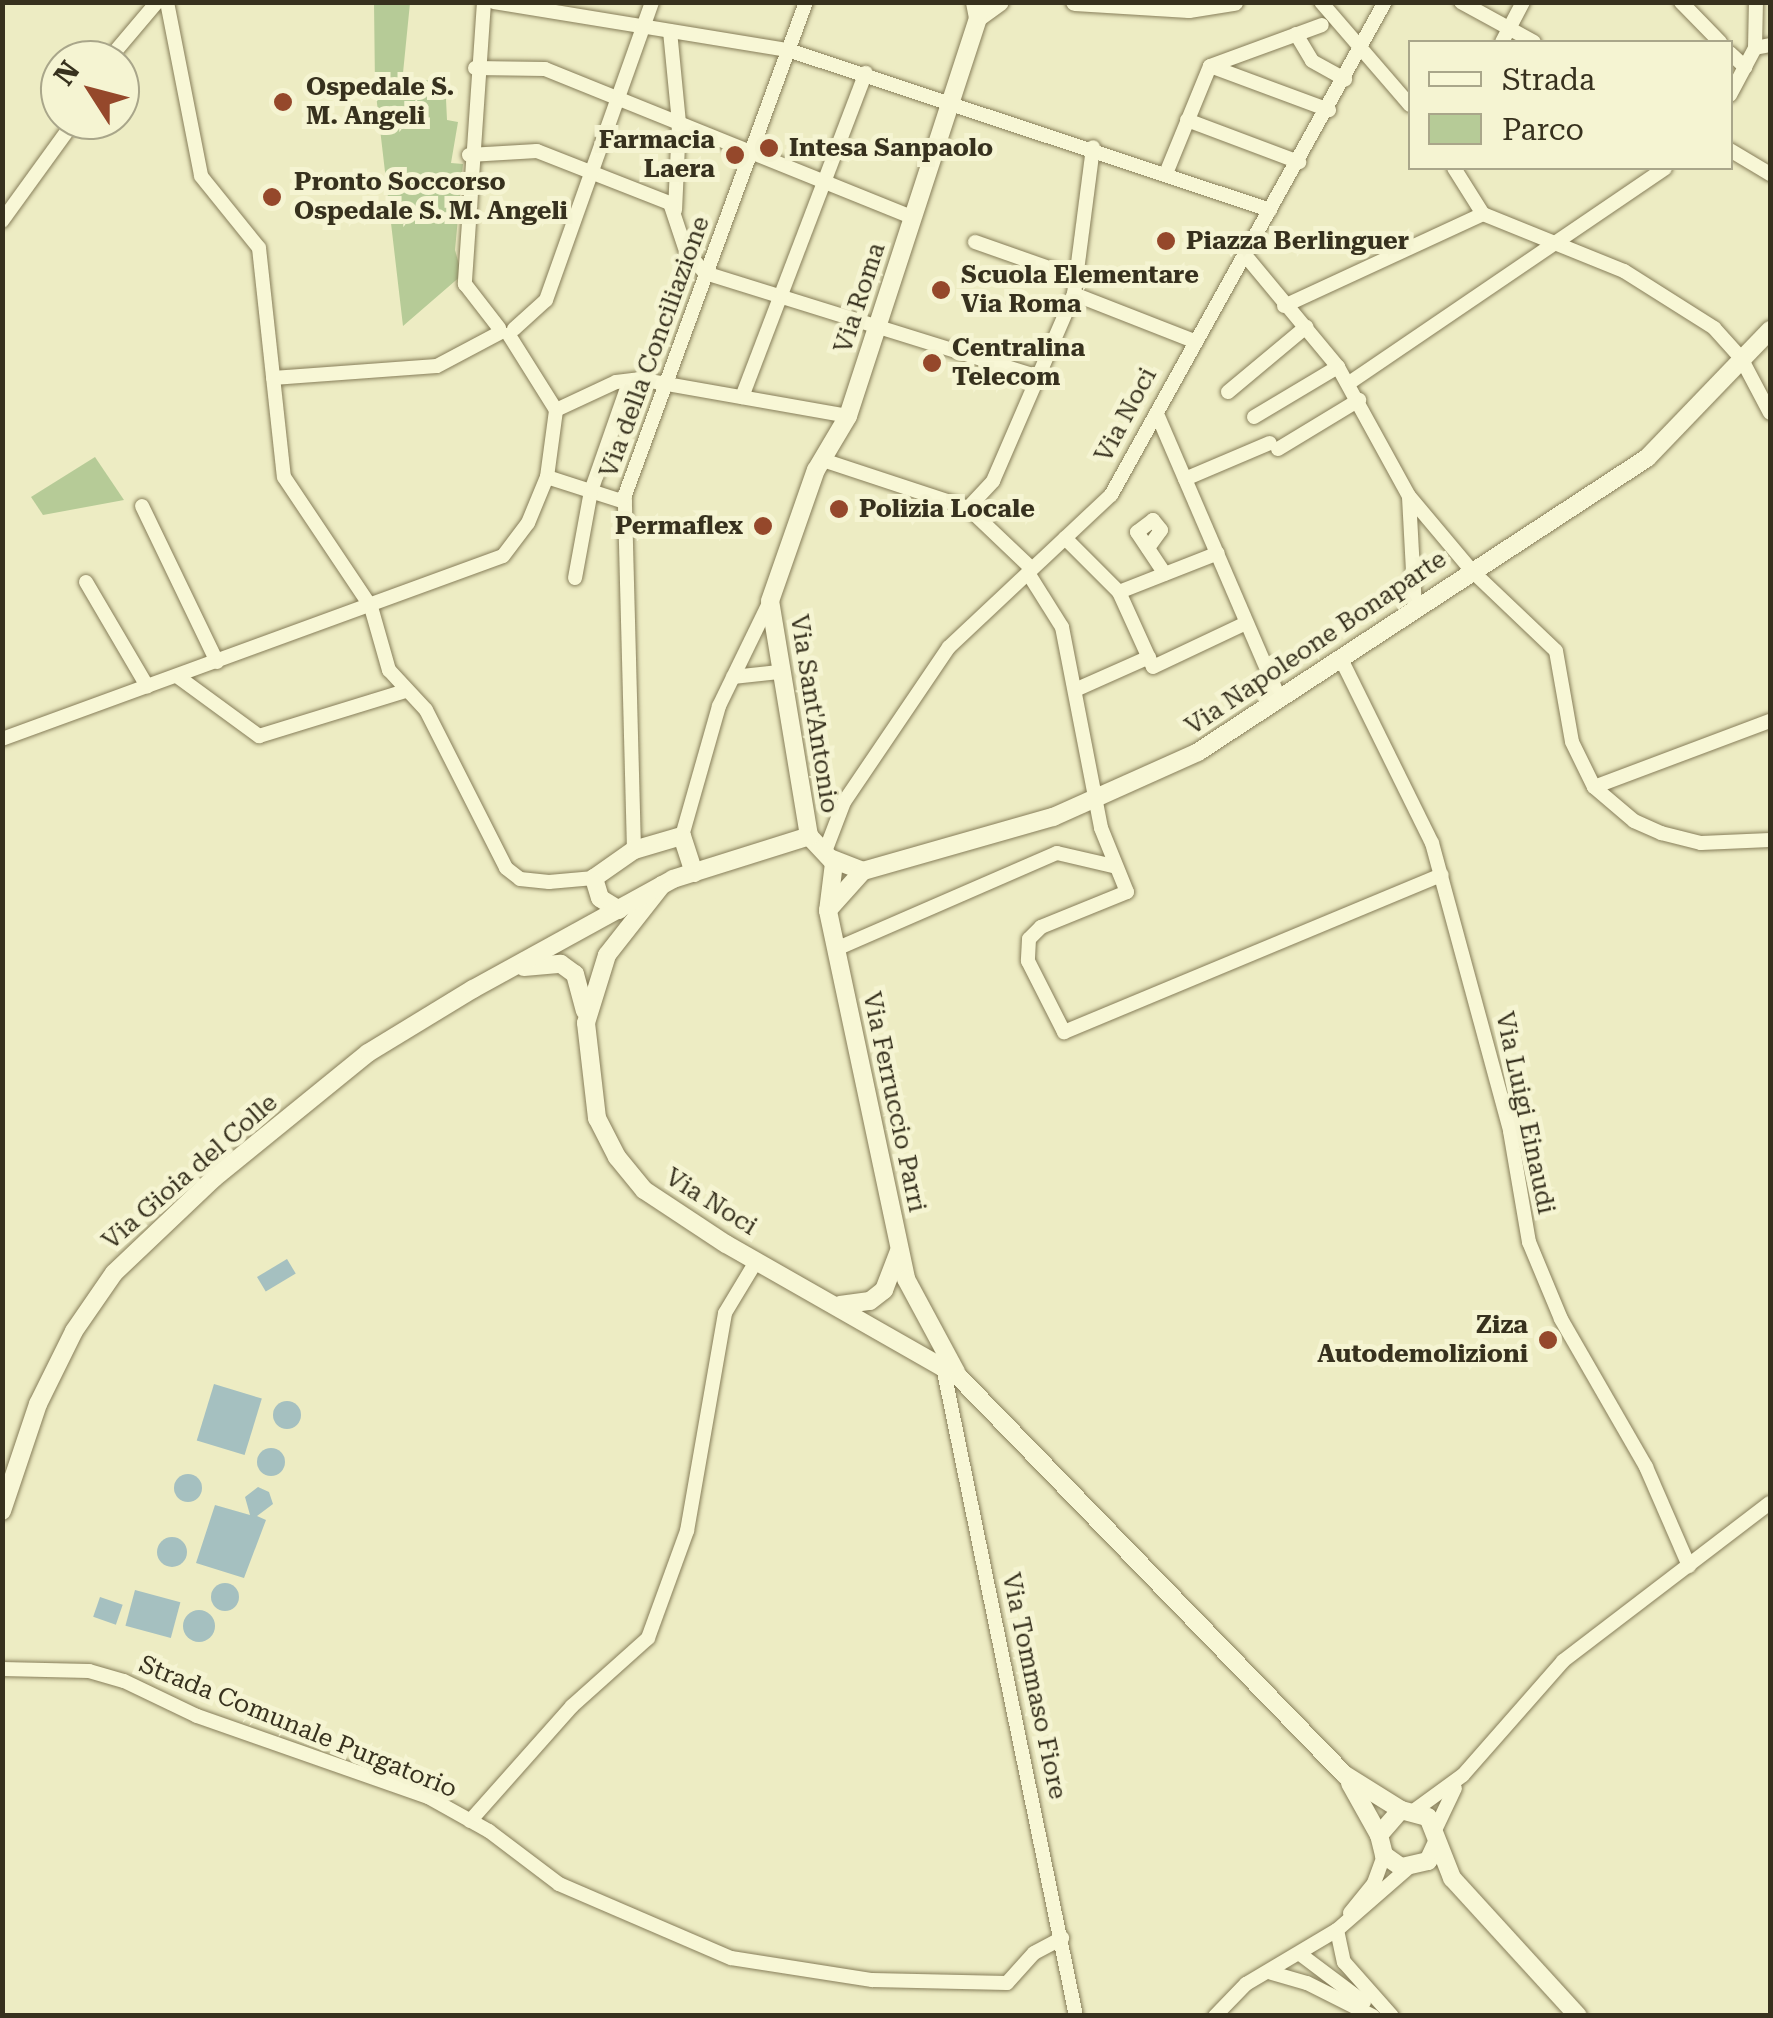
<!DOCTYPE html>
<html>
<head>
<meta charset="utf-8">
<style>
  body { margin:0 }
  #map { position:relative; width:1773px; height:2018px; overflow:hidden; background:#edecc3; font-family:"Roboto Serif",serif }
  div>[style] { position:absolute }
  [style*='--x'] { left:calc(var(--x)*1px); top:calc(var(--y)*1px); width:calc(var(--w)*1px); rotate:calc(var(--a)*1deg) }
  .green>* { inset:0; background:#b6cb97 }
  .water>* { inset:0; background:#a5c0c0; transform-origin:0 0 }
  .round { border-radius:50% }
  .roads { filter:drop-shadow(0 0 2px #877e5a) drop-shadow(0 0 2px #877e5a) }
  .street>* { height:14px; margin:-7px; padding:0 7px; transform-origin:7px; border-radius:7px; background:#f8f7d6 }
  .secondary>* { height:18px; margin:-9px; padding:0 9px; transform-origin:9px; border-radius:9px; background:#f8f7d6 }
  .dots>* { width:28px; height:28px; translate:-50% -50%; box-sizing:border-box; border:5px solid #f5f4d2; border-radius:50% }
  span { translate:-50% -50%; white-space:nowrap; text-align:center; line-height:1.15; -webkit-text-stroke:10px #f5f4d2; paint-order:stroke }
  .poi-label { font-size:25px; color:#37311e; font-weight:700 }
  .left { translate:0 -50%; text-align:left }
  .right { translate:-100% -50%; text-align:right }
  .street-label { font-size:25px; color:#37311e }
  .frame { position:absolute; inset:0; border:5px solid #37311e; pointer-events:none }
  .legend { position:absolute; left:1408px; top:40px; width:325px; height:130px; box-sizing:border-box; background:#f5f4d2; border:2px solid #a9a68a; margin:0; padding:12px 18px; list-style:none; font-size:30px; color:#37311e }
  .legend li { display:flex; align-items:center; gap:20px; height:50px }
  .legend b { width:50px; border:2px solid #a9a68a }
  .north { position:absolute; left:40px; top:40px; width:100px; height:100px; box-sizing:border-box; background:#f5f4d2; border:2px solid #a9a68a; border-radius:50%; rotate:306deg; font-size:28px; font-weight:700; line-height:40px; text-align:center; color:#37311e }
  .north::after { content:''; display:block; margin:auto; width:35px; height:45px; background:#95482b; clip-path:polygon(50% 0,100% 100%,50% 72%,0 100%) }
</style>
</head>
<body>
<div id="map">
  <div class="green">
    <div style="clip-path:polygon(374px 3px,410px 3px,402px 83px,445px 78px,447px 120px,458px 122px,451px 163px,463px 164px,455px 250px,462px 275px,403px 326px,375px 86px)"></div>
    <div style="clip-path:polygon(95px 457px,124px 500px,43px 515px,31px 497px)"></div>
  </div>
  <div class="water">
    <div style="left:287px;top:1259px;width:17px;height:35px;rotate:59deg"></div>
    <div style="left:214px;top:1384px;width:50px;height:59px;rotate:17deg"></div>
    <div class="round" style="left:273px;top:1401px;width:28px;height:28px"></div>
    <div class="round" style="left:257px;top:1448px;width:28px;height:28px"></div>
    <div class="round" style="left:174px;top:1474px;width:28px;height:28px"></div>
    <div style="clip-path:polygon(258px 1487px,269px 1492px,273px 1504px,257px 1516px,266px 1520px,244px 1578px,196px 1563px,215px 1505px,250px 1515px,245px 1497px)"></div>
    <div class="round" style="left:157px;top:1537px;width:30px;height:30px"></div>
    <div class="round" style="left:211px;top:1583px;width:28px;height:28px"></div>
    <div style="left:135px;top:1590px;width:47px;height:37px;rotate:15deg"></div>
    <div style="left:100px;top:1597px;width:24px;height:21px;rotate:19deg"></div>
    <div class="round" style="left:183px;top:1610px;width:32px;height:32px"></div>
  </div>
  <div class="roads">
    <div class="street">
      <div style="--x:167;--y:2;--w:177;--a:78.9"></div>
      <div style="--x:201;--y:176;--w:92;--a:51.1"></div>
      <div style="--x:259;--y:248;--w:230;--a:83.8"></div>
      <div style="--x:284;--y:477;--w:156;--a:56.2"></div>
      <div style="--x:371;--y:607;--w:66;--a:74.1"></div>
      <div style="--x:389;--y:670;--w:54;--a:47.2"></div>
      <div style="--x:426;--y:710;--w:177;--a:63.1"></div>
      <div style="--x:506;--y:868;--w:18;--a:38"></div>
      <div style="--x:520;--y:879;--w:29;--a:6"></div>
      <div style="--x:549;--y:882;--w:45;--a:-5.1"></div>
      <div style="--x:484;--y:2;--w:283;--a:93.9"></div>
      <div style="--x:465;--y:284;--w:56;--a:52.3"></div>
      <div style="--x:494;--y:2;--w:298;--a:9.3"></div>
      <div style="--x:788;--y:50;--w:508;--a:18.36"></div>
      <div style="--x:1321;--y:2;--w:136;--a:49.2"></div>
      <div style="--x:1461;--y:2;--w:83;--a:28.7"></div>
      <div style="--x:1681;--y:2;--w:56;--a:45.7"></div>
      <div style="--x:670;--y:31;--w:92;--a:84.4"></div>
      <div style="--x:679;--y:123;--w:87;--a:92.6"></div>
      <div style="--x:1296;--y:34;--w:31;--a:59"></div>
      <div style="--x:1312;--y:61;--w:38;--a:29"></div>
      <div style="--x:1502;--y:42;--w:45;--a:-62.3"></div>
      <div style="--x:1755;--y:48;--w:15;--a:-11"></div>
      <div style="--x:1730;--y:53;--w:21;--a:43"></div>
      <div style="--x:108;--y:60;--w:76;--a:-49.8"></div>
      <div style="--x:1210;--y:66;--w:127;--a:20.3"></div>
      <div style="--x:1210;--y:66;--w:119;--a:-20.1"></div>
      <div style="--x:475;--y:68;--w:70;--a:0.8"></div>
      <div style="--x:545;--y:69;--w:396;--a:22"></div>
      <div style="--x:1730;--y:95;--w:53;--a:-62"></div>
      <div style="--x:1755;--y:48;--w:46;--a:-88.8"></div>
      <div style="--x:1187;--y:120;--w:120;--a:20.6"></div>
      <div style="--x:1730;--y:150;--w:47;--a:31"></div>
      <div style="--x:469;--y:155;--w:68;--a:-3.4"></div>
      <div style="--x:537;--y:151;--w:143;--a:21.4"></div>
      <div style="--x:670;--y:203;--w:51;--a:71.6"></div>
      <div style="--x:686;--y:251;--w:29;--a:49"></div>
      <div style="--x:705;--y:273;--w:350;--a:17.3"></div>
      <div style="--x:1454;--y:168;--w:54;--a:57.8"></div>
      <div style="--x:1483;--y:214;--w:152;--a:22"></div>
      <div style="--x:1624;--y:271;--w:107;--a:32.3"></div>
      <div style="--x:1714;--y:328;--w:40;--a:48"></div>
      <div style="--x:1741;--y:358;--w:62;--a:62.2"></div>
      <div style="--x:1167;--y:171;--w:113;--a:-67.7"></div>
      <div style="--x:2;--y:221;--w:125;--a:-54.1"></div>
      <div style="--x:975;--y:242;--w:108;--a:19.4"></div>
      <div style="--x:1245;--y:255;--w:146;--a:50.3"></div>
      <div style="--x:1338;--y:367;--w:147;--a:61.2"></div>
      <div style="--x:1074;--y:294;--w:129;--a:21.4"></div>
      <div style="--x:1284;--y:306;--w:219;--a:-24.8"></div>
      <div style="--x:514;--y:329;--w:43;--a:-42.2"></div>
      <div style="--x:546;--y:300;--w:316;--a:-70.4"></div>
      <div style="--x:273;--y:378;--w:164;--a:-4.2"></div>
      <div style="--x:437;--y:366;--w:72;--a:-28"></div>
      <div style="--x:1349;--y:383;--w:382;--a:-34.2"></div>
      <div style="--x:1228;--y:392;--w:102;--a:-39.8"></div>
      <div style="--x:742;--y:397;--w:347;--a:-69.1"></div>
      <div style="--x:556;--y:410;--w:66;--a:-25"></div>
      <div style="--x:616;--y:382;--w:23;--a:-7"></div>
      <div style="--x:639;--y:379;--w:212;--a:10"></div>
      <div style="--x:1157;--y:414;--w:310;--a:66.7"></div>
      <div style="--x:1254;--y:417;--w:98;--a:-30.8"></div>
      <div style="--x:1278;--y:449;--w:95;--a:-31.2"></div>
      <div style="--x:823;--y:460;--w:153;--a:18.3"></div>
      <div style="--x:968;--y:508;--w:88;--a:43.6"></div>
      <div style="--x:547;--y:477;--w:82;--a:17.8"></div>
      <div style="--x:1185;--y:479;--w:92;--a:-23"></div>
      <div style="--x:142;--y:506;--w:173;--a:64.3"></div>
      <div style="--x:968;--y:508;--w:37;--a:-47"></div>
      <div style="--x:993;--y:481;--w:204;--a:-66.6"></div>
      <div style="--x:1074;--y:294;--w:148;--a:-82.6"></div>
      <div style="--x:1065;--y:538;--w:76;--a:45"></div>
      <div style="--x:1119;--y:592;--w:82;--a:65.6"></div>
      <div style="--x:1153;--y:667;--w:103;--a:-25.3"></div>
      <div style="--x:1148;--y:548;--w:22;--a:-54"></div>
      <div style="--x:1161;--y:530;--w:13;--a:-129"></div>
      <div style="--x:1153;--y:520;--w:20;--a:143"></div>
      <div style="--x:1137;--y:532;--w:50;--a:56.3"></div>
      <div style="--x:1028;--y:573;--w:64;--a:57.8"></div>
      <div style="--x:1062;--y:627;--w:205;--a:79"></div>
      <div style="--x:1101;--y:828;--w:69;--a:67.9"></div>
      <div style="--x:1127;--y:892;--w:93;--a:157.9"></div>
      <div style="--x:1041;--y:927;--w:17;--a:135"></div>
      <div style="--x:1029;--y:939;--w:22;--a:93"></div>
      <div style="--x:1028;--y:961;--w:80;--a:63.1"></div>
      <div style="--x:1064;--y:1032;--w:409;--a:-22.6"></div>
      <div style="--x:575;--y:578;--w:88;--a:-79.6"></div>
      <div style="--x:591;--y:491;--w:106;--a:-70.7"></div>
      <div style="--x:86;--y:582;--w:121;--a:59.6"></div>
      <div style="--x:1119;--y:592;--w:106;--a:-21.5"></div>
      <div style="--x:1415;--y:608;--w:112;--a:-93.1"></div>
      <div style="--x:1409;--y:496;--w:97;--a:50"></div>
      <div style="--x:1471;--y:570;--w:117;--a:43.6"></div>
      <div style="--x:1556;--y:651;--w:92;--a:80"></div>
      <div style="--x:1572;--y:742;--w:50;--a:63.9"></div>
      <div style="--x:1594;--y:787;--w:52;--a:40.4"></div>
      <div style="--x:1634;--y:821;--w:30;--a:24"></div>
      <div style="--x:1661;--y:833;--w:41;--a:14"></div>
      <div style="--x:1701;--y:843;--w:69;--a:-2.5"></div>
      <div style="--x:1341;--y:659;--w:205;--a:63.7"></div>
      <div style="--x:1432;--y:843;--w:298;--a:74.8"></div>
      <div style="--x:1510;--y:1131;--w:113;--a:80.3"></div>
      <div style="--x:1529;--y:1242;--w:83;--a:67.4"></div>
      <div style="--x:1561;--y:1319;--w:171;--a:60.1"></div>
      <div style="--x:1646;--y:1467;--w:108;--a:66.5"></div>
      <div style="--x:177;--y:676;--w:102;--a:36.2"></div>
      <div style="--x:259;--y:736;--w:153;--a:-17.1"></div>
      <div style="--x:733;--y:677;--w:46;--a:-6.2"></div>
      <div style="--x:1075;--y:690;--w:81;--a:-24"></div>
      <div style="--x:2;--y:739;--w:533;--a:-20.07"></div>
      <div style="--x:503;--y:556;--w:41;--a:-52.9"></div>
      <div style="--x:528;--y:523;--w:50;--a:-67.6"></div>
      <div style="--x:547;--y:477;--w:68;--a:-82.3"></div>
      <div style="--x:556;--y:410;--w:89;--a:-122.1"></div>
      <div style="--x:1594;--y:787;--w:188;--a:-20.6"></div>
      <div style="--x:682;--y:836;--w:135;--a:-74.1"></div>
      <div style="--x:719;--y:706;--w:117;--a:-64.1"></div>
      <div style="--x:826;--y:849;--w:50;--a:-69"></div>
      <div style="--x:844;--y:802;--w:187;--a:-55.9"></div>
      <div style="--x:949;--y:647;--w:222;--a:-43.2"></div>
      <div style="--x:1111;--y:495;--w:564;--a:-60.94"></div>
      <div style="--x:634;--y:850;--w:355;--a:-91.5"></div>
      <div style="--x:625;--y:495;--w:525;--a:-69.84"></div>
      <div style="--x:836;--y:949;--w:241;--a:-23.5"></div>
      <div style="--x:1057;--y:853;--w:57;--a:13.1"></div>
      <div style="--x:943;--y:1367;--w:662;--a:78.42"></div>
      <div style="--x:2;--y:1669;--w:87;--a:1.3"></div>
      <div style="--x:89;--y:1671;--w:36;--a:16"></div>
      <div style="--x:124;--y:1681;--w:81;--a:25.6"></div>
      <div style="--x:197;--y:1716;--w:245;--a:19.3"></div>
      <div style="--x:428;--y:1797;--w:70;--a:29.1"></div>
      <div style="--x:489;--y:1831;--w:88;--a:37.1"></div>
      <div style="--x:559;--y:1884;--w:187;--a:23.3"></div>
      <div style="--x:731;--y:1958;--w:143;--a:8.9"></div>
      <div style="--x:872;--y:1980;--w:135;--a:1.3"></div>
      <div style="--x:1007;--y:1983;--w:40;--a:-48"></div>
      <div style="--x:1034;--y:1953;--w:32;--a:-28"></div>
      <div style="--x:1415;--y:1810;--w:59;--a:-36.1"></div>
      <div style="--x:1463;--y:1775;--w:152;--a:-48.7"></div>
      <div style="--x:1563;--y:1661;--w:260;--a:-37.4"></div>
      <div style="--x:470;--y:1821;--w:154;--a:-48.4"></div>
      <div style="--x:572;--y:1706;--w:102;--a:-41.8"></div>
      <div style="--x:648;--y:1638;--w:114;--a:-70"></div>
      <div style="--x:687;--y:1531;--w:221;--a:-80.1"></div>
      <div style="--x:725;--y:1313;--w:62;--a:-58.9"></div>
      <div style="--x:1436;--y:1828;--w:44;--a:-64.6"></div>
      <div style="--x:1350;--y:1913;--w:38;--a:-51"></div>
      <div style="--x:1374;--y:1883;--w:30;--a:-70"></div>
      <div style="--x:1337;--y:1930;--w:33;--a:78"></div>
      <div style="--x:1344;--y:1962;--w:72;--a:48.4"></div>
      <div style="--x:1300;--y:1954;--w:80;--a:36.9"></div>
      <div style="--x:1272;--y:1973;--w:36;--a:16"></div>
      <div style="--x:1307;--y:1983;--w:74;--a:26.6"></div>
      <div style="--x:1215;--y:2016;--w:45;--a:-45.9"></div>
      <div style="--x:1246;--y:1984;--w:106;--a:-30.7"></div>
      <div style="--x:1337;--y:1930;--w:94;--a:-41.1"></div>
    </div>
    <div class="secondary">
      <div style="--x:1075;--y:2;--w:114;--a:3.5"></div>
      <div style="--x:1189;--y:9;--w:46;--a:-8.8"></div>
      <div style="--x:978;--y:18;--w:27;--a:-36"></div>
      <div style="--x:809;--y:836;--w:238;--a:-99.4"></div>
      <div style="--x:770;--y:601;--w:139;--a:-70.7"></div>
      <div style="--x:816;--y:470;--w:63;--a:-59.3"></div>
      <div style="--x:848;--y:416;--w:419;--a:-71.9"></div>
      <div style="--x:978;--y:18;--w:16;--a:-101"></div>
      <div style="--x:809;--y:836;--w:37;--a:47"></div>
      <div style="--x:834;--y:863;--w:48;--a:97.1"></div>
      <div style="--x:828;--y:911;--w:376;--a:78"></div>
      <div style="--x:906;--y:1279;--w:106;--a:61.7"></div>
      <div style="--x:832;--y:859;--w:33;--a:21"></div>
      <div style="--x:863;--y:871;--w:198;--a:-15.9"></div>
      <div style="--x:1053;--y:817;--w:159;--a:-24.1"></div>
      <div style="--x:1198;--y:752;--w:537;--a:-33.22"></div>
      <div style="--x:1647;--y:458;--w:178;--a:-46.1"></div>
      <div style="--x:662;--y:885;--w:89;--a:128.2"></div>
      <div style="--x:607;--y:955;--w:71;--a:107.2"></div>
      <div style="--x:586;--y:1023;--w:96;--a:83.4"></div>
      <div style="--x:597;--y:1118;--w:44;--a:62.9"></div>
      <div style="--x:617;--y:1157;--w:43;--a:50.7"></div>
      <div style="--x:644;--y:1190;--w:98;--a:33.4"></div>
      <div style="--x:726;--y:1244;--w:268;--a:29.7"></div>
      <div style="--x:959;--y:1377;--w:554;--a:45.88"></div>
      <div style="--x:1345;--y:1775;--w:66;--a:32"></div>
      <div style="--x:619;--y:910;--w:22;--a:-148"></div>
      <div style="--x:600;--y:898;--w:21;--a:-107"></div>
      <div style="--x:594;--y:878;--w:49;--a:-35"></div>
      <div style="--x:634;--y:850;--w:50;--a:-16.3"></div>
      <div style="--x:682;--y:836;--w:39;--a:72"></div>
      <div style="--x:828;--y:910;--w:52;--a:-48.1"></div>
      <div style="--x:524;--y:967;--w:37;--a:-5"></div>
      <div style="--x:561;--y:964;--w:17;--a:36"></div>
      <div style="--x:575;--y:974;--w:38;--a:75"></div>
      <div style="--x:840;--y:1305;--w:30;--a:-8"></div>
      <div style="--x:870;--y:1301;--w:18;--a:-38"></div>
      <div style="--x:884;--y:1290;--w:40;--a:-69"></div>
      <div style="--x:2;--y:1511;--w:113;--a:-71.4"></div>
      <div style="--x:38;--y:1404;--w:81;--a:-63.7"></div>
      <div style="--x:74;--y:1331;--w:70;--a:-55.4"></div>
      <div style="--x:114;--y:1273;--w:138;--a:-43.5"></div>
      <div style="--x:214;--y:1178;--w:198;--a:-39.1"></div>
      <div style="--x:368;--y:1053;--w:123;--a:-31.4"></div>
      <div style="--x:473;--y:989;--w:228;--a:-28.8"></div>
      <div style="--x:673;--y:879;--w:143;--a:-17.5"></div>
      <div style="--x:1350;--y:1783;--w:60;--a:60.9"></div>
      <div style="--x:1437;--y:1842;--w:21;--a:115"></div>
      <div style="--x:1428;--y:1861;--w:28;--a:167"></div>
      <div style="--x:1401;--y:1867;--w:21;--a:-145"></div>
      <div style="--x:1384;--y:1855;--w:21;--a:-104"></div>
      <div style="--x:1379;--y:1835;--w:33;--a:-49"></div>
      <div style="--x:1401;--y:1810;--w:28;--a:15"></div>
      <div style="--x:1428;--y:1817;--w:66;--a:68.5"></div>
      <div style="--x:1452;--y:1878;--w:187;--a:47.6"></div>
    </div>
  </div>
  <div class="dots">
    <div style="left:283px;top:102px;background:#95482b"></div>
    <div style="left:769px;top:148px;background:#95482b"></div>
    <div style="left:735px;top:155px;background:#95482b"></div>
    <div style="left:272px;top:197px;background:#95482b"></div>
    <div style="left:1166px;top:241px;background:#95482b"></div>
    <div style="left:941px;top:290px;background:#95482b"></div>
    <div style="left:932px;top:363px;background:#95482b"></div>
    <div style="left:839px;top:509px;background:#95482b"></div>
    <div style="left:763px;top:526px;background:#95482b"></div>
    <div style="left:1548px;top:1340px;background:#95482b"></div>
  </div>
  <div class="poi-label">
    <span class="left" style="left:306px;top:102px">Ospedale S.<br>M. Angeli</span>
    <span class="right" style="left:715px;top:155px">Farmacia<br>Laera</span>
    <span class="left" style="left:789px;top:148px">Intesa Sanpaolo</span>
    <span class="left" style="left:294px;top:197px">Pronto Soccorso<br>Ospedale S. M. Angeli</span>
    <span class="left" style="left:1186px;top:241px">Piazza Berlinguer</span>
    <span class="left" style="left:961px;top:290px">Scuola Elementare<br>Via Roma</span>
    <span class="left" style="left:952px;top:363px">Centralina<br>Telecom</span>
    <span class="left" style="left:859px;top:509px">Polizia Locale</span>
    <span class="right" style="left:743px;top:526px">Permaflex</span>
    <span class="right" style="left:1528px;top:1340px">Ziza<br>Autodemolizioni</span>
  </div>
  <div class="street-label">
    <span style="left:860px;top:298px;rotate:-72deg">Via Roma</span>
    <span style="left:655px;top:347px;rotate:-70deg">Via della Conciliazione</span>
    <span style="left:1126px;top:415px;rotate:-62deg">Via Noci</span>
    <span style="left:1316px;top:643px;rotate:-34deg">Via Napoleone Bonaparte</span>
    <span style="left:814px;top:714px;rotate:81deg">Via Sant'Antonio</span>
    <span style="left:894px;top:1102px;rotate:78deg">Via Ferruccio Parri</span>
    <span style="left:1525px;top:1113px;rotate:78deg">Via Luigi Einaudi</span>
    <span style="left:190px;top:1172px;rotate:-41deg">Via Gioia del Colle</span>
    <span style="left:711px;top:1202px;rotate:32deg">Via Noci</span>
    <span style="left:1034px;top:1686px;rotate:78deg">Via Tommaso Fiore</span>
    <span style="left:298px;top:1727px;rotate:22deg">Strada Comunale Purgatorio</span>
  </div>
  <div class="frame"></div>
  <ul class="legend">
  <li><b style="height:12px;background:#f8f7d6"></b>Strada</li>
  <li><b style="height:28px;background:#b6cb97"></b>Parco</li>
  </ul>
  <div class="north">N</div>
</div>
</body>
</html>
